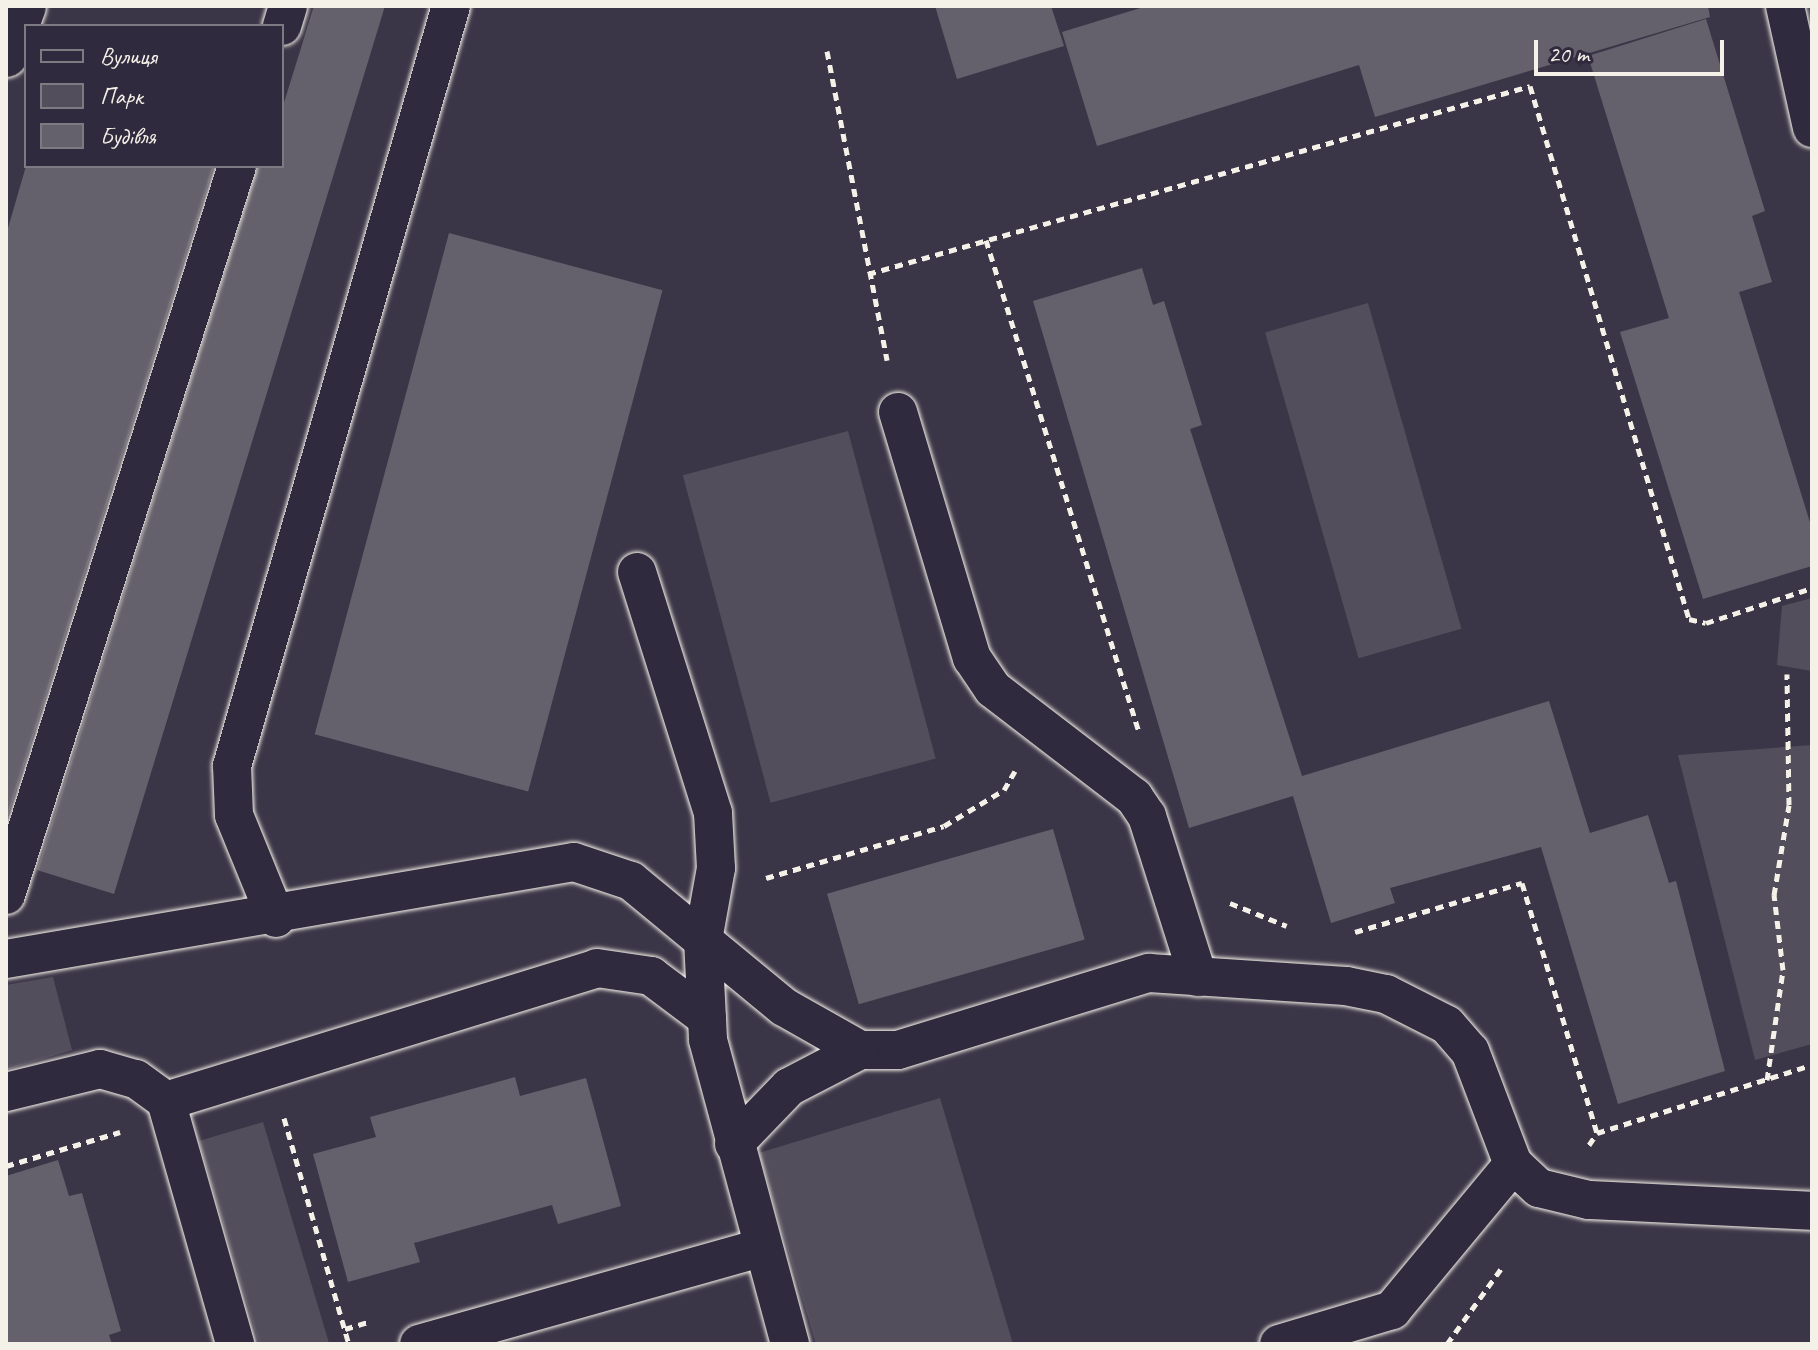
<!DOCTYPE html>
<html>
<head>
<meta charset="utf-8">
<style>
  body { margin:0 }
  #map { position:relative; width:1818px; height:1350px; overflow:hidden; background:#3b3647; font-family:Caveat,sans-serif }
  div>[style] { position:absolute }
  [style*='--x'] { left:calc(var(--x)*1px); top:calc(var(--y)*1px); width:calc(var(--w)*1px); rotate:calc(var(--a)*1deg) }
  .green>* { inset:0; background:#534e5c; transform-origin:0 0 }
  .building>* { inset:0; background:#65616c; transform-origin:0 0 }
  .path>* { height:5px; margin-top:-2.5px; transform-origin:0; background:repeating-linear-gradient(90deg,#f4f1e8 0 8px,transparent 0 14px) }
  .roads { filter:drop-shadow(0 0 2px #f4f1e8) drop-shadow(0 0 2px #f4f1e8) }
  .service>* { height:38px; margin:-19px; padding:0 19px; transform-origin:19px; border-radius:19px; background:#2f2a3d }
  .minor>* { height:44px; margin:-22px; padding:0 22px; transform-origin:22px; border-radius:22px; background:#2f2a3d }
  span { translate:-50% -50%; white-space:nowrap; text-align:center; line-height:1.15; -webkit-text-stroke:6px #2f2a3d; paint-order:stroke }
  .frame { position:absolute; inset:0; border:8px solid #f4f1e8; pointer-events:none }
  .legend { position:absolute; left:24px; top:24px; width:260px; height:144px; box-sizing:border-box; background:#2f2a3d; border:2px solid #7e7a81; margin:0; padding:10px 14px; list-style:none; font-size:24px; color:#f4f1e8 }
  .legend li { display:flex; align-items:center; gap:16px; height:40px }
  .legend b { width:40px; border:2px solid #7e7a81 }
  .scale { position:absolute; left:1534px; top:40px; width:190px; height:36px; box-sizing:border-box; border:4px solid #f4f1e8; border-top:0; padding-left:10px; font-size:24px; line-height:28px; white-space:nowrap; color:#f4f1e8; -webkit-text-stroke:6px #2f2a3d; paint-order:stroke }
</style>
</head>
<body>
<div id="map">
  <div class="green">
    <div style="left:1368px;top:303px;width:339px;height:107px;rotate:74deg"></div>
    <div style="left:848px;top:431px;width:339px;height:171px;rotate:75deg"></div>
    <div style="clip-path:polygon(1812px 598px,1812px 671px,1777px 665px,1782px 606px)"></div>
    <div style="clip-path:polygon(1812px 745px,1812px 1044px,1755px 1060px,1678px 755px)"></div>
    <div style="clip-path:polygon(53px 977px,72px 1050px,6px 1070px,6px 985px)"></div>
    <div style="clip-path:polygon(940px 1098px,1013px 1344px,816px 1344px,759px 1153px)"></div>
    <div style="clip-path:polygon(263px 1122px,329px 1343px,326px 1344px,259px 1344px,199px 1141px)"></div>
  </div>
  <div class="building">
    <div style="clip-path:polygon(314px 6px,385px 6px,114px 894px,37px 870px,258px 166px,282px 166px,282px 109px)"></div>
    <div style="clip-path:polygon(935px 6px,1051px 6px,1064px 46px,957px 79px)"></div>
    <div style="clip-path:polygon(1147px 6px,1708px 6px,1710px 17px,1375px 117px,1359px 65px,1097px 146px,1062px 32px)"></div>
    <div style="clip-path:polygon(1706px 19px,1765px 211px,1752px 216px,1772px 282px,1739px 292px,1812px 529px,1812px 566px,1703px 599px,1620px 332px,1669px 318px,1588px 56px)"></div>
    <div style="clip-path:polygon(26px 166px,214px 166px,6px 822px,6px 235px)"></div>
    <div style="left:449px;top:233px;width:221px;height:519px;rotate:15deg"></div>
    <div style="clip-path:polygon(1142px 268px,1153px 305px,1164px 301px,1202px 425px,1190px 429px,1302px 776px,1549px 701px,1590px 833px,1648px 815px,1669px 883px,1676px 881px,1725px 1071px,1618px 1104px,1541px 847px,1390px 888px,1395px 903px,1331px 923px,1293px 796px,1189px 828px,1033px 301px)"></div>
    <div style="left:1053px;top:829px;width:115px;height:235px;rotate:74deg"></div>
    <div style="clip-path:polygon(515px 1077px,520px 1096px,586px 1078px,621px 1206px,558px 1224px,552px 1205px,414px 1243px,420px 1262px,348px 1282px,313px 1154px,376px 1137px,370px 1117px)"></div>
    <div style="clip-path:polygon(58px 1160px,69px 1196px,82px 1193px,121px 1331px,109px 1335px,112px 1344px,6px 1344px,6px 1176px)"></div>
  </div>
  <div class="path">
    <div style="--x:827;--y:51;--w:315;--a:79"></div>
    <div style="--x:986;--y:240;--w:515;--a:72.73"></div>
    <div style="--x:868;--y:274;--w:688;--a:-15.85"></div>
    <div style="--x:1530;--y:86;--w:556;--a:73.39"></div>
    <div style="--x:1689;--y:619;--w:17;--a:13"></div>
    <div style="--x:1706;--y:623;--w:112;--a:-18.3"></div>
    <div style="--x:766;--y:878;--w:185;--a:-16.3"></div>
    <div style="--x:944;--y:826;--w:70;--a:-31"></div>
    <div style="--x:1004;--y:790;--w:22;--a:-60"></div>
    <div style="--x:1230;--y:903;--w:61;--a:22"></div>
    <div style="--x:1355;--y:932;--w:174;--a:-16.4"></div>
    <div style="--x:1522;--y:883;--w:261;--a:73.3"></div>
    <div style="--x:1767;--y:1080;--w:111;--a:-81.7"></div>
    <div style="--x:1783;--y:970;--w:76;--a:-96.8"></div>
    <div style="--x:1774;--y:895;--w:91;--a:-80.5"></div>
    <div style="--x:1789;--y:805;--w:131;--a:-90.9"></div>
    <div style="--x:284;--y:1118;--w:235;--a:74"></div>
    <div style="--x:1589;--y:1145;--w:14;--a:-56"></div>
    <div style="--x:1597;--y:1133;--w:225;--a:-17.6"></div>
    <div style="--x:6;--y:1166;--w:119;--a:-16.6"></div>
    <div style="--x:345;--y:1329;--w:27;--a:-17"></div>
    <div style="--x:1447;--y:1344;--w:96;--a:-54.3"></div>
  </div>
  <div class="roads">
    <div class="service">
      <div style="--x:1785;--y:6;--w:125;--a:77.5"></div>
      <div style="--x:282;--y:26;--w:21;--a:-73"></div>
      <div style="--x:898;--y:412;--w:257;--a:73.3"></div>
      <div style="--x:972;--y:658;--w:37;--a:56"></div>
      <div style="--x:993;--y:689;--w:178;--a:37.5"></div>
      <div style="--x:1134;--y:797;--w:23;--a:56"></div>
      <div style="--x:1147;--y:816;--w:169;--a:72.4"></div>
      <div style="--x:637;--y:572;--w:253;--a:72.5"></div>
      <div style="--x:713;--y:813;--w:55;--a:86.9"></div>
      <div style="--x:716;--y:868;--w:73;--a:100.2"></div>
      <div style="--x:703;--y:940;--w:100;--a:87.1"></div>
      <div style="--x:708;--y:1040;--w:315;--a:74.9"></div>
      <div style="--x:6;--y:895;--w:765;--a:-72.42"></div>
      <div style="--x:276;--y:918;--w:111;--a:-112.2"></div>
      <div style="--x:234;--y:815;--w:49;--a:-92.3"></div>
      <div style="--x:232;--y:766;--w:791;--a:-73.93"></div>
      <div style="--x:6;--y:959;--w:576;--a:-9.69"></div>
      <div style="--x:574;--y:862;--w:60;--a:18.4"></div>
      <div style="--x:631;--y:881;--w:198;--a:39.5"></div>
      <div style="--x:784;--y:1007;--w:87;--a:29.5"></div>
      <div style="--x:860;--y:1050;--w:38;--a:0"></div>
      <div style="--x:898;--y:1050;--w:263;--a:-17.1"></div>
      <div style="--x:1149;--y:973;--w:197;--a:3.8"></div>
      <div style="--x:1346;--y:986;--w:41;--a:11.3"></div>
      <div style="--x:1386;--y:994;--w:68;--a:26.9"></div>
      <div style="--x:1447;--y:1025;--w:35;--a:49"></div>
      <div style="--x:1470;--y:1051;--w:121;--a:69.2"></div>
      <div style="--x:1513;--y:1164;--w:35;--a:43"></div>
      <div style="--x:1539;--y:1188;--w:51;--a:13.5"></div>
      <div style="--x:1589;--y:1200;--w:223;--a:2.8"></div>
      <div style="--x:6;--y:1092;--w:97;--a:-13.7"></div>
      <div style="--x:100;--y:1069;--w:37;--a:16"></div>
      <div style="--x:136;--y:1079;--w:37;--a:36"></div>
      <div style="--x:166;--y:1101;--w:253;--a:74.1"></div>
      <div style="--x:166;--y:1101;--w:451;--a:-17.1"></div>
      <div style="--x:597;--y:968;--w:55;--a:8.4"></div>
      <div style="--x:651;--y:976;--w:70;--a:36.9"></div>
      <div style="--x:734;--y:1144;--w:79;--a:-46"></div>
      <div style="--x:789;--y:1087;--w:80;--a:-27.5"></div>
      <div style="--x:419;--y:1344;--w:354;--a:-15.7"></div>
      <div style="--x:1279;--y:1344;--w:118;--a:-16.7"></div>
      <div style="--x:1392;--y:1310;--w:190;--a:-50.3"></div>
    </div>
    <div class="minor">
      <div style="--x:6;--y:55;--w:52;--a:-69.8"></div>
    </div>
  </div>
  <div class="frame"></div>
  <ul class="legend">
  <li><b style="height:10px;background:#2f2a3d"></b>Вулиця</li>
  <li><b style="height:22px;background:#534e5c"></b>Парк</li>
  <li><b style="height:22px;background:#65616c"></b>Будівля</li>
  </ul>
  <div class="scale">20 m</div>
</div>
</body>
</html>
